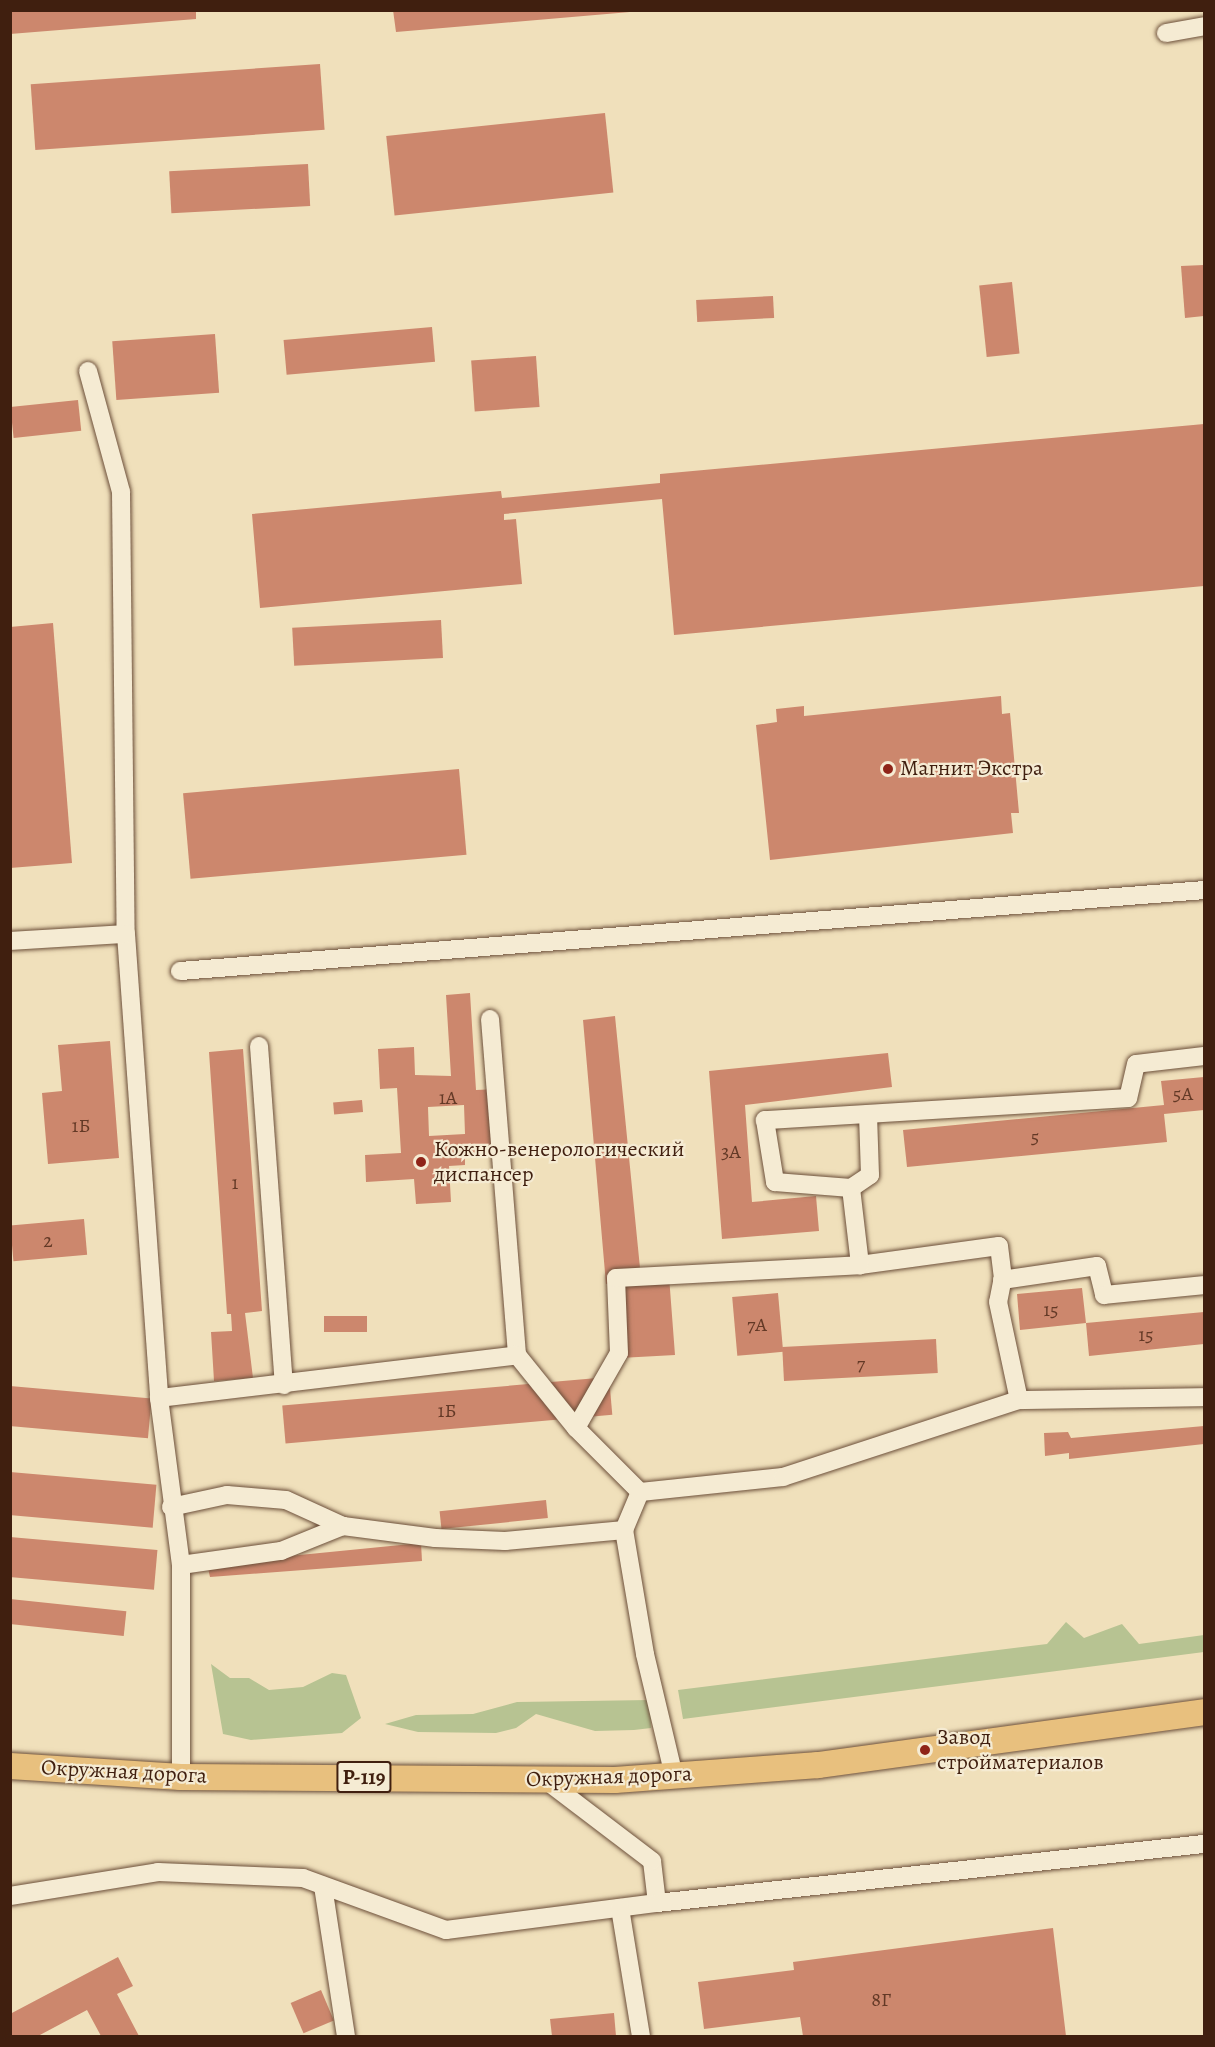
<!DOCTYPE html>
<html>
<head>
<meta charset="utf-8">
<style>
  body { margin:0 }
  #map { position:relative; width:1215px; height:2047px; overflow:hidden; background:#f0e0bb; font-family:Alegreya,serif }
  div>[style] { position:absolute }
  [style*='--x'] { left:calc(var(--x)*1px); top:calc(var(--y)*1px); width:calc(var(--w)*1px); rotate:calc(var(--a)*1deg) }
  .green>* { inset:0; background:#b7c392 }
  .building>* { inset:0; background:#cc876d; transform-origin:0 0 }
  .roads { filter:drop-shadow(0 0 2px #6c4f3a) drop-shadow(0 0 2px #6c4f3a) }
  .minor>* { height:18px; margin:-9px; padding:0 9px; transform-origin:9px; border-radius:9px; background:#f5ebd3 }
  .highway>* { height:26px; margin:-13px; padding:0 13px; transform-origin:13px; border-radius:13px; background:#e8c07e }
  .dots>* { width:16px; height:16px; translate:-50% -50%; box-sizing:border-box; border:3px solid #f5ebd3; border-radius:50% }
  span { translate:-50% -50%; white-space:nowrap; text-align:center; line-height:1.15; -webkit-text-stroke:4.5px #f5ebd3; paint-order:stroke }
  .number-label { font-size:20px; color:#633926 }
  .number-label span { -webkit-text-stroke-width:0 }
  .shield-label span { padding:2px 4px; background:#f5ebd3; border:2px solid; border-radius:4px; -webkit-text-stroke-width:0 }
  .shield-label { font-size:21px; color:#401f0f; font-weight:700 }
  .poi-label { font-size:22px; color:#401f0f }
  .left { translate:0 -50%; text-align:left }
  .street-label { font-size:22px; color:#401f0f }
  .frame { position:absolute; inset:0; border:12px solid #401f0f; pointer-events:none }
</style>
</head>
<body>
<div id="map">
  <div class="green">
    <div style="clip-path:polygon(1066px 1622px,1084px 1638px,1122px 1624px,1139px 1644px,1204px 1635px,1204px 1652px,683px 1719px,678px 1690px,1047px 1644px)"></div>
    <div style="clip-path:polygon(211px 1664px,230px 1678px,249px 1678px,269px 1690px,303px 1687px,332px 1673px,346px 1675px,361px 1718px,342px 1733px,251px 1740px,223px 1734px)"></div>
    <div style="clip-path:polygon(650px 1700px,651px 1728px,634px 1730px,595px 1731px,536px 1714px,516px 1728px,496px 1733px,418px 1732px,385px 1724px,416px 1715px,473px 1714px,517px 1702px)"></div>
  </div>
  <div class="building">
    <div style="clip-path:polygon(10px 10px,196px 10px,196px 19px,10px 34px)"></div>
    <div style="clip-path:polygon(393px 10px,630px 10px,630px 12px,396px 32px)"></div>
    <div style="left:320px;top:64px;width:66px;height:290px;rotate:86deg"></div>
    <div style="left:605px;top:113px;width:80px;height:220px;rotate:84deg"></div>
    <div style="left:308px;top:164px;width:42px;height:139px;rotate:87deg"></div>
    <div style="clip-path:polygon(1204px 265px,1204px 316px,1185px 318px,1181px 266px)"></div>
    <div style="left:1012px;top:282px;width:72px;height:33px;rotate:84deg"></div>
    <div style="left:773px;top:296px;width:22px;height:77px;rotate:87deg"></div>
    <div style="left:432px;top:327px;width:35px;height:149px;rotate:85deg"></div>
    <div style="left:215px;top:334px;width:59px;height:103px;rotate:86deg"></div>
    <div style="left:536px;top:356px;width:51px;height:65px;rotate:86deg"></div>
    <div style="left:78px;top:400px;width:31px;height:68px;rotate:84deg"></div>
    <div style="clip-path:polygon(1204px 424px,1204px 586px,674px 635px,662px 499px,504px 514px,504px 520px,516px 519px,522px 584px,260px 608px,252px 514px,501px 491px,502px 498px,660px 483px,660px 474px)"></div>
    <div style="left:441px;top:620px;width:38px;height:149px;rotate:87deg"></div>
    <div style="clip-path:polygon(53px 623px,72px 863px,10px 868px,10px 627px)"></div>
    <div style="clip-path:polygon(1001px 696px,1002px 714px,1010px 713px,1019px 813px,1011px 813px,1013px 833px,770px 860px,756px 725px,777px 722px,776px 709px,804px 706px,804px 716px)"></div>
    <div style="left:459px;top:769px;width:86px;height:277px;rotate:85deg"></div>
    <div style="clip-path:polygon(evenodd,470px 993px,476px 1090px,497px 1089px,509px 1151px,465px 1153px,465px 1165px,449px 1166px,451px 1202px,416px 1204px,414px 1179px,366px 1182px,365px 1155px,401px 1153px,397px 1088px,380px 1089px,378px 1049px,414px 1047px,415px 1075px,451px 1076px,446px 995px,470px 993px,464px 1105px,465px 1134px,429px 1136px,428px 1107px,464px 1105px)"></div>
    <div style="clip-path:polygon(615px 1016px,641px 1278px,669px 1276px,675px 1355px,620px 1358px,614px 1283px,606px 1284px,583px 1020px)"></div>
    <div style="clip-path:polygon(110px 1041px,119px 1158px,48px 1164px,42px 1093px,62px 1091px,58px 1045px)"></div>
    <div style="clip-path:polygon(243px 1049px,262px 1311px,245px 1313px,253px 1378px,214px 1381px,211px 1332px,232px 1331px,231px 1314px,227px 1314px,209px 1052px)"></div>
    <div style="clip-path:polygon(888px 1053px,892px 1087px,745px 1105px,752px 1202px,816px 1196px,819px 1231px,722px 1239px,709px 1071px)"></div>
    <div style="clip-path:polygon(1204px 1077px,1204px 1110px,1164px 1114px,1167px 1142px,907px 1167px,903px 1130px,1164px 1105px,1161px 1081px)"></div>
    <div style="left:362px;top:1100px;width:12px;height:29px;rotate:85deg"></div>
    <div style="left:84px;top:1219px;width:36px;height:74px;rotate:85deg"></div>
    <div style="clip-path:polygon(1082px 1288px,1086px 1323px,1204px 1312px,1204px 1344px,1089px 1356px,1086px 1323px,1020px 1330px,1017px 1294px)"></div>
    <div style="left:778px;top:1293px;width:59px;height:46px;rotate:85deg"></div>
    <div style="left:367px;top:1316px;width:16px;height:43px;rotate:90deg"></div>
    <div style="left:936px;top:1339px;width:34px;height:154px;rotate:87deg"></div>
    <div style="left:609px;top:1377px;width:38px;height:328px;rotate:85deg"></div>
    <div style="left:10px;top:1386px;width:142px;height:40px;rotate:5deg"></div>
    <div style="clip-path:polygon(1204px 1426px,1204px 1444px,1069px 1459px,1069px 1453px,1045px 1456px,1044px 1433px,1068px 1432px,1071px 1438px)"></div>
    <div style="left:10px;top:1472px;width:147px;height:43px;rotate:5deg"></div>
    <div style="left:546px;top:1500px;width:18px;height:107px;rotate:84deg"></div>
    <div style="left:10px;top:1537px;width:148px;height:40px;rotate:5deg"></div>
    <div style="clip-path:polygon(421px 1543px,422px 1561px,210px 1577px,207px 1564px)"></div>
    <div style="left:10px;top:1599px;width:117px;height:25px;rotate:6deg"></div>
    <div style="clip-path:polygon(1053px 1928px,1066px 2036px,803px 2036px,800px 2017px,704px 2029px,698px 1982px,794px 1970px,793px 1962px)"></div>
    <div style="clip-path:polygon(118px 1957px,133px 1986px,117px 1994px,139px 2036px,101px 2036px,87px 2010px,38px 2036px,10px 2036px,10px 2014px)"></div>
    <div style="left:321px;top:1990px;width:33px;height:33px;rotate:67deg"></div>
    <div style="clip-path:polygon(614px 2013px,616px 2036px,552px 2036px,550px 2019px)"></div>
  </div>
  <div class="roads">
    <div class="minor">
      <div style="--x:1166;--y:33;--w:39;--a:-10"></div>
      <div style="--x:88;--y:371;--w:125;--a:74.7"></div>
      <div style="--x:121;--y:492;--w:442;--a:89.4"></div>
      <div style="--x:126;--y:934;--w:465;--a:85.9"></div>
      <div style="--x:159;--y:1398;--w:168;--a:82.5"></div>
      <div style="--x:181;--y:1565;--w:212;--a:90"></div>
      <div style="--x:10;--y:941;--w:116;--a:-3.5"></div>
      <div style="--x:180;--y:971;--w:1027;--a:-4.52"></div>
      <div style="--x:490;--y:1019;--w:337;--a:85.4"></div>
      <div style="--x:517;--y:1355;--w:94;--a:51.1"></div>
      <div style="--x:259;--y:1046;--w:340;--a:85.8"></div>
      <div style="--x:1204;--y:1056;--w:68;--a:173.3"></div>
      <div style="--x:1136;--y:1064;--w:35;--a:103"></div>
      <div style="--x:1128;--y:1098;--w:364;--a:176.5"></div>
      <div style="--x:765;--y:1120;--w:63;--a:80.8"></div>
      <div style="--x:775;--y:1182;--w:76;--a:4.5"></div>
      <div style="--x:851;--y:1188;--w:78;--a:83.3"></div>
      <div style="--x:860;--y:1265;--w:140;--a:-7.8"></div>
      <div style="--x:999;--y:1246;--w:31;--a:83"></div>
      <div style="--x:1003;--y:1277;--w:25;--a:101"></div>
      <div style="--x:998;--y:1302;--w:100;--a:77.9"></div>
      <div style="--x:1019;--y:1400;--w:185;--a:-0.9"></div>
      <div style="--x:851;--y:1188;--w:23;--a:-34"></div>
      <div style="--x:870;--y:1175;--w:61;--a:-91.9"></div>
      <div style="--x:1002;--y:1280;--w:96;--a:-8.4"></div>
      <div style="--x:1097;--y:1266;--w:30;--a:76"></div>
      <div style="--x:1104;--y:1295;--w:100;--a:-5.7"></div>
      <div style="--x:159;--y:1398;--w:361;--a:-6.8"></div>
      <div style="--x:640;--y:1492;--w:144;--a:-6"></div>
      <div style="--x:783;--y:1477;--w:248;--a:-18.1"></div>
      <div style="--x:171;--y:1507;--w:57;--a:-12.1"></div>
      <div style="--x:227;--y:1495;--w:59;--a:4.8"></div>
      <div style="--x:286;--y:1500;--w:63;--a:24.5"></div>
      <div style="--x:343;--y:1526;--w:93;--a:7.4"></div>
      <div style="--x:435;--y:1538;--w:70;--a:2.5"></div>
      <div style="--x:505;--y:1541;--w:120;--a:-5.3"></div>
      <div style="--x:181;--y:1565;--w:101;--a:-8"></div>
      <div style="--x:281;--y:1551;--w:67;--a:-22"></div>
      <div style="--x:674;--y:1776;--w:125;--a:-103.4"></div>
      <div style="--x:645;--y:1654;--w:126;--a:-99.6"></div>
      <div style="--x:624;--y:1530;--w:41;--a:-67.2"></div>
      <div style="--x:640;--y:1492;--w:91;--a:-135"></div>
      <div style="--x:576;--y:1428;--w:86;--a:-60.2"></div>
      <div style="--x:619;--y:1353;--w:75;--a:-92.3"></div>
      <div style="--x:616;--y:1278;--w:244;--a:-3"></div>
      <div style="--x:323;--y:1886;--w:152;--a:81.3"></div>
      <div style="--x:10;--y:1896;--w:150;--a:-9.2"></div>
      <div style="--x:158;--y:1872;--w:145;--a:2.4"></div>
      <div style="--x:303;--y:1878;--w:152;--a:20"></div>
      <div style="--x:446;--y:1930;--w:213;--a:-7.3"></div>
      <div style="--x:657;--y:1903;--w:42;--a:-96.8"></div>
      <div style="--x:652;--y:1861;--w:132;--a:-142.7"></div>
      <div style="--x:657;--y:1903;--w:550;--a:-6.16"></div>
      <div style="--x:620;--y:1908;--w:130;--a:80.7"></div>
    </div>
    <div class="highway">
      <div style="--x:10;--y:1766;--w:171;--a:3.7"></div>
      <div style="--x:181;--y:1777;--w:434;--a:0.4"></div>
      <div style="--x:615;--y:1780;--w:204;--a:-4.2"></div>
      <div style="--x:818;--y:1765;--w:390;--a:-7.8"></div>
    </div>
  </div>
  <div class="dots">
    <div style="left:888px;top:769px;background:#8f2418"></div>
    <div style="left:421px;top:1162px;background:#8f2418"></div>
    <div style="left:925px;top:1750px;background:#8f2418"></div>
  </div>
  <div class="number-label">
    <span style="left:1183px;top:1093px">5А</span>
    <span style="left:448px;top:1097px">1А</span>
    <span style="left:81px;top:1125px">1Б</span>
    <span style="left:1035px;top:1136px">5</span>
    <span style="left:731px;top:1151px">3А</span>
    <span style="left:235px;top:1182px">1</span>
    <span style="left:48px;top:1240px">2</span>
    <span style="left:1051px;top:1309px">15</span>
    <span style="left:757px;top:1324px">7А</span>
    <span style="left:1146px;top:1334px">15</span>
    <span style="left:861px;top:1363px">7</span>
    <span style="left:447px;top:1410px">1Б</span>
    <span style="left:881px;top:1999px">8Г</span>
  </div>
  <div class="shield-label">
    <span style="left:364px;top:1777px">Р-119</span>
  </div>
  <div class="poi-label">
    <span class="left" style="left:900px;top:769px">Магнит Экстра</span>
    <span class="left" style="left:434px;top:1162px">Кожно-венерологический<br>диспансер</span>
    <span class="left" style="left:937px;top:1750px">Завод<br>стройматериалов</span>
  </div>
  <div class="street-label">
    <span style="left:124px;top:1772px;rotate:3deg">Окружная дорога</span>
    <span style="left:609px;top:1777px;rotate:-2deg">Окружная дорога</span>
  </div>
  <div class="frame"></div>
</div>
</body>
</html>
